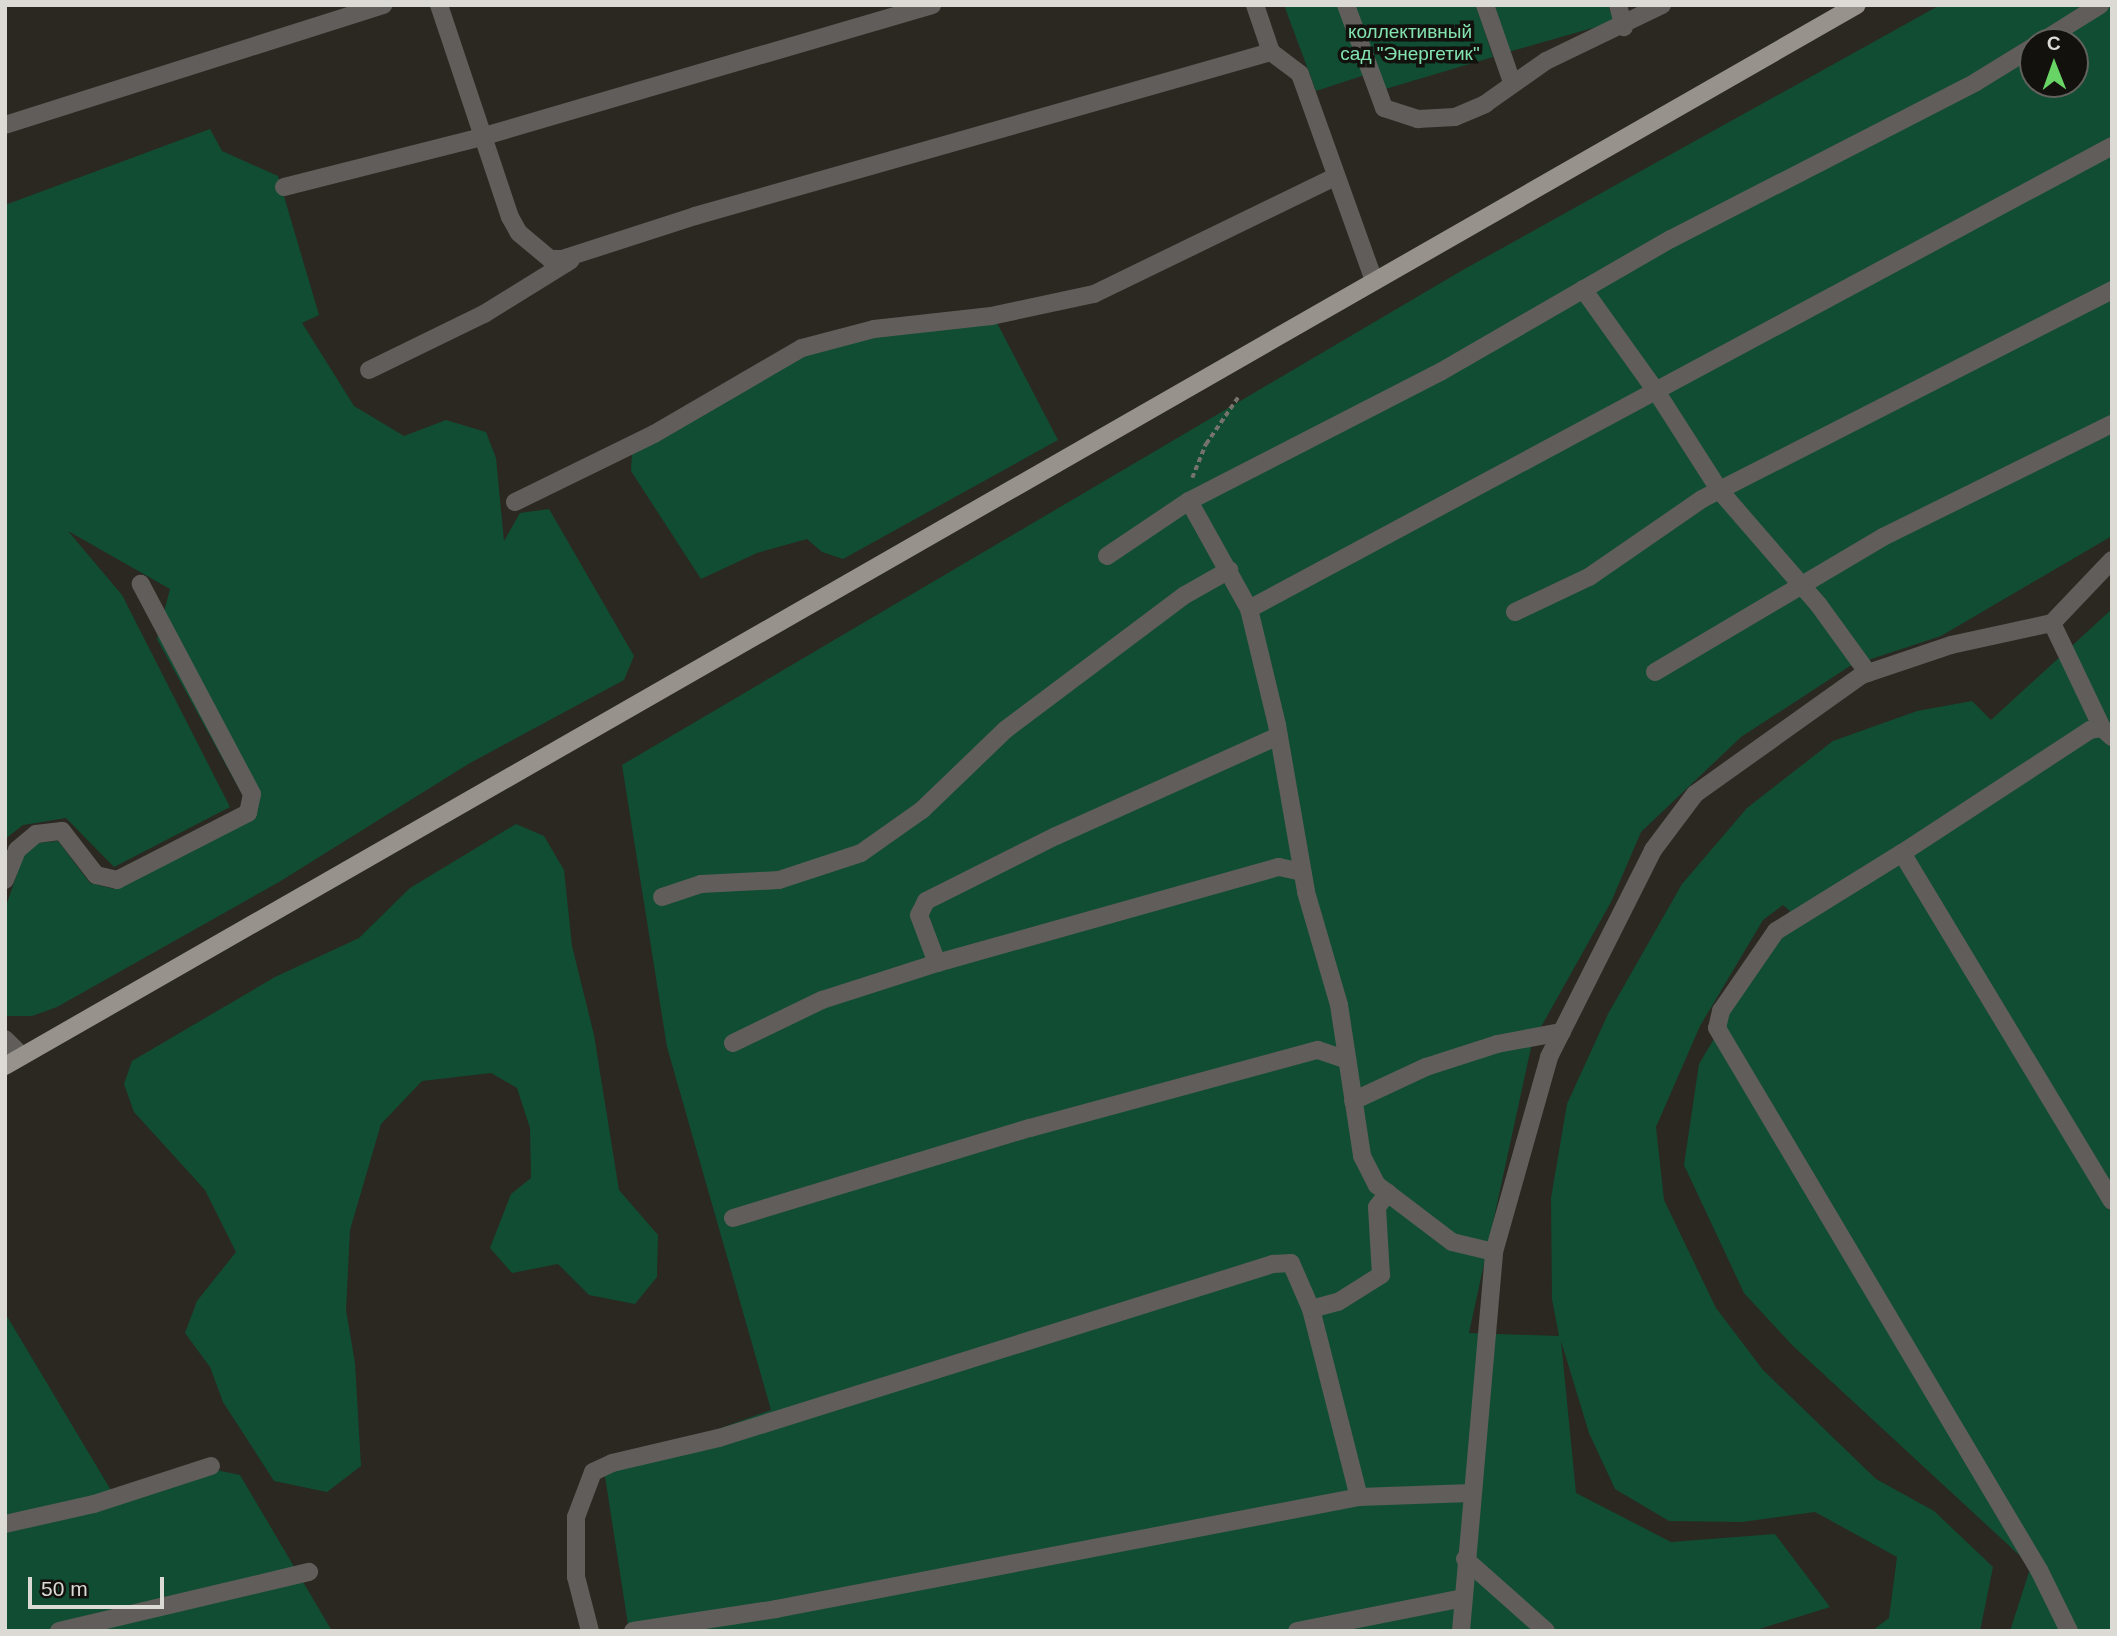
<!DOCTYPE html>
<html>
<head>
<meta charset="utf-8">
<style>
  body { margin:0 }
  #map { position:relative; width:2117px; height:1636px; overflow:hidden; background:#2a2820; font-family:Helvetica,sans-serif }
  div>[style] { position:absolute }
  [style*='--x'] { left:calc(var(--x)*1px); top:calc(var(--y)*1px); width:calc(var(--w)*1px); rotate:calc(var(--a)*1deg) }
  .green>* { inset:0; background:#114d33 }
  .path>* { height:3.5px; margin-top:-1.75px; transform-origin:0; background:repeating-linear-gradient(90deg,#75736c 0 5px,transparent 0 8.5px) }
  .minor>* { height:18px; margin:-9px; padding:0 9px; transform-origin:9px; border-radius:9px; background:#605d5a }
  .major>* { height:18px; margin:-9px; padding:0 9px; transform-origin:9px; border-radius:9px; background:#97928b }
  span { translate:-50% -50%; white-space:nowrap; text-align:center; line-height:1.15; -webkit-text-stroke:7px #12110d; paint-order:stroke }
  .park-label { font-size:19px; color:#83e2b0 }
  .frame { position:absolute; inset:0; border:7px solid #dcdad5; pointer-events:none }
  .north { position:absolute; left:2019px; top:28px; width:70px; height:70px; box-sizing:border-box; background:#12110d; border:2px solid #63615d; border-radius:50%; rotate:359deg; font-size:19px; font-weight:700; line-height:28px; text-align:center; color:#dcdad5 }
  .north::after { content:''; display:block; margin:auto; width:24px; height:32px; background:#68d465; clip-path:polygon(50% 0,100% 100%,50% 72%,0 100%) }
  .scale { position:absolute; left:28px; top:1577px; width:136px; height:32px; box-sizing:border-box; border:4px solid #dcdad5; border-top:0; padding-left:9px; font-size:21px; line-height:24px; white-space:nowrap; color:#dcdad5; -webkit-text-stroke:5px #12110d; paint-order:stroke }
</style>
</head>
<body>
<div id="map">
  <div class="green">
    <div style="clip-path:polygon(1284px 5px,1340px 5px,1365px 75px,1316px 91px)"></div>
    <div style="clip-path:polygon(1353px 5px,1476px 5px,1493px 57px,1382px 90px)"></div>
    <div style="clip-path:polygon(1493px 5px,1608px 5px,1614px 22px,1508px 52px)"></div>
    <div style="clip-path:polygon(evenodd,1940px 5px,2112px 5px,2112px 536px,1941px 636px,1850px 666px,1741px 737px,1641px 832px,1611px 902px,1532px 1043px,1469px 1333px,1559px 1336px,1552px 1299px,1551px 1198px,1567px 1104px,1608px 1014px,1682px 884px,1747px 808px,1833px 741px,1917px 711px,1972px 701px,1991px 720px,2112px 609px,2112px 1631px,2010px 1631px,2031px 1566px,1792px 1345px,1744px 1293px,1684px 1165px,1699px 1064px,1790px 911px,1783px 905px,1763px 920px,1700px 1026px,1656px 1127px,1664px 1200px,1716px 1308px,1763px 1370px,1876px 1479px,1934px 1511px,1993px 1567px,1980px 1631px,1872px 1631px,1889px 1618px,1897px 1557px,1815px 1512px,1742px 1522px,1669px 1521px,1615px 1489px,1589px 1433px,1561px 1341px,1576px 1493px,1671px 1542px,1775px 1534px,1830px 1607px,1753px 1631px,629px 1631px,604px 1470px,771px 1410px,667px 1047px,622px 765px,1461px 271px,1940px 5px,2033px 42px,2075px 42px,2075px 84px,2033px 84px,2033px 42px)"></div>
    <div style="clip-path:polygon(210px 129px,222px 151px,278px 176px,319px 315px,302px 323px,354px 406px,404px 436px,446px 420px,486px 432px,496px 458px,504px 541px,520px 513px,549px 509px,634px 656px,624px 680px,470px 763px,279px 882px,57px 1007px,32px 1016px,5px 1016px,5px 909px,23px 856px,37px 843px,58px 841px,90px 883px,114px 889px,255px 818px,157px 639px,170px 589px,68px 531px,122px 595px,230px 807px,114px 867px,66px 818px,23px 825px,5px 839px,5px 205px)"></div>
    <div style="clip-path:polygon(996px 321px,1058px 440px,843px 559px,822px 552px,807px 539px,757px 553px,701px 579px,631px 471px,632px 453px,804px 354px,867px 336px)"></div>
    <div style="clip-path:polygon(516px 824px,544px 836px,564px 870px,572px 946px,594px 1035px,619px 1190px,658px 1235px,657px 1277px,635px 1304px,589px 1295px,558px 1264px,512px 1273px,490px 1248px,511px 1194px,531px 1178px,530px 1128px,517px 1088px,491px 1073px,422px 1081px,381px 1124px,350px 1230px,346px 1310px,355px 1363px,361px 1466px,327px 1492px,274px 1481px,223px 1402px,210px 1367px,185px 1333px,197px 1301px,236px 1252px,205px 1190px,134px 1112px,124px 1084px,132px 1061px,275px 977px,359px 938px,410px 888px)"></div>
    <div style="clip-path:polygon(5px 1313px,115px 1497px,216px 1470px,240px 1475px,332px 1631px,5px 1631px)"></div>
  </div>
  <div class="path">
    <div style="--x:1192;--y:478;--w:37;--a:-68"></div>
    <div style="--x:1206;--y:444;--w:58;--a:-55.5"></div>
  </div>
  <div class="minor">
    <div style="--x:439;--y:5;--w:224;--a:71.5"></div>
    <div style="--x:510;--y:217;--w:18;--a:61"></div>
    <div style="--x:519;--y:233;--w:40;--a:40"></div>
    <div style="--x:550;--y:259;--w:12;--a:0"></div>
    <div style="--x:562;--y:259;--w:140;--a:-17.9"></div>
    <div style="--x:695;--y:216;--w:599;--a:-15.89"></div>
    <div style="--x:1255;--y:5;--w:50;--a:71.2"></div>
    <div style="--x:1271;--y:52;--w:36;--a:37"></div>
    <div style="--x:1300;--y:74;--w:220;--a:70.3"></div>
    <div style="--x:1346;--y:5;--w:110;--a:69.7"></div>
    <div style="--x:1384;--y:108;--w:36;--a:18"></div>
    <div style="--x:1418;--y:119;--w:37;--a:-3"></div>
    <div style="--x:1455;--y:117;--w:33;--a:-23"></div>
    <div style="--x:1485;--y:104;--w:75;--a:-35.2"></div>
    <div style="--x:1546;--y:61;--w:129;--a:-25.8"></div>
    <div style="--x:1485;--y:5;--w:82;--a:70.7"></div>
    <div style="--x:1618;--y:5;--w:23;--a:75"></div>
    <div style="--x:2041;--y:42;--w:70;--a:-32.1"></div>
    <div style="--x:5;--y:125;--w:397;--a:-17.6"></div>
    <div style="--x:284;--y:187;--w:203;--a:-14.2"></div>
    <div style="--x:481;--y:137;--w:470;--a:-16.3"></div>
    <div style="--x:1583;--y:289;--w:125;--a:54.4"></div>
    <div style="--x:1656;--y:391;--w:119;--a:57.4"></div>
    <div style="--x:1720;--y:491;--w:150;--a:49.1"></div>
    <div style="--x:1818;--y:604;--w:85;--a:54.1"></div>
    <div style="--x:369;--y:370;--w:128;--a:-26"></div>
    <div style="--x:484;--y:314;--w:102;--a:-31.8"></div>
    <div style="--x:1189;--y:501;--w:124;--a:60.9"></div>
    <div style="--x:1249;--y:609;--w:979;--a:-28.21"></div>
    <div style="--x:515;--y:502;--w:155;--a:-26.1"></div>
    <div style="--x:654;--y:434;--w:171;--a:-30.2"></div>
    <div style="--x:802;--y:348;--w:74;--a:-14.8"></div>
    <div style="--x:874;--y:329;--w:118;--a:-6.3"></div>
    <div style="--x:991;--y:316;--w:105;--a:-12.1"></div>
    <div style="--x:1094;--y:294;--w:268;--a:-25.9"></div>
    <div style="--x:1107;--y:556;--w:99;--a:-33.9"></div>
    <div style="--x:1189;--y:501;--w:284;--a:-27.2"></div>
    <div style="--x:1442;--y:371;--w:264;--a:-30"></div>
    <div style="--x:1671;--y:239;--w:343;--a:-27.2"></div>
    <div style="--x:1976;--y:82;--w:67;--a:-31.6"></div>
    <div style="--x:1249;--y:609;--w:119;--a:76.4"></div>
    <div style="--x:1277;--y:725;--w:169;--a:80.1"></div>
    <div style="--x:1306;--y:892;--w:118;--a:73.7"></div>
    <div style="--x:1339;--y:1005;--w:153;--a:81.3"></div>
    <div style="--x:1362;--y:1156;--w:33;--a:63"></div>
    <div style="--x:1377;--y:1185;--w:94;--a:37.2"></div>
    <div style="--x:1452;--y:1242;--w:43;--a:13.4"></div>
    <div style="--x:1515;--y:612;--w:82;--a:-25.3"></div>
    <div style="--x:1589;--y:577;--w:137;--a:-34.6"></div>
    <div style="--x:1702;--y:499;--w:460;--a:-27"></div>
    <div style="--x:2052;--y:623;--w:116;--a:64.5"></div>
    <div style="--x:1655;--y:672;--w:265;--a:-30.6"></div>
    <div style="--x:1883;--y:537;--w:255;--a:-26.3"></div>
    <div style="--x:2112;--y:737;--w:13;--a:-138"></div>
    <div style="--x:2102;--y:728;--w:12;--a:171"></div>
    <div style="--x:2090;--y:730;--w:225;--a:146.8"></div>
    <div style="--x:1902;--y:853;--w:406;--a:58.9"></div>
    <div style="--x:1902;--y:853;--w:148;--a:148.2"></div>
    <div style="--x:1776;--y:931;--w:97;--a:124.5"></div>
    <div style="--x:1721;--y:1011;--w:17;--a:103"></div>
    <div style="--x:1717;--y:1028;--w:630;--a:59.29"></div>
    <div style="--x:2039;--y:1570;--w:68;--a:63.8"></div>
    <div style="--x:5;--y:880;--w:32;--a:-68"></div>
    <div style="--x:17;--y:850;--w:25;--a:-40"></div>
    <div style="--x:36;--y:834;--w:26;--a:-7"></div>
    <div style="--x:62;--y:831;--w:56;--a:52.3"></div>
    <div style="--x:96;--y:875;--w:22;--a:13"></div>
    <div style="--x:117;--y:880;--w:147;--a:-27.1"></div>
    <div style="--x:248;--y:813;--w:19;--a:-78"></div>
    <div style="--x:252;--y:794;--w:238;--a:-117.9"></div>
    <div style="--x:662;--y:897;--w:41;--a:-18.4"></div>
    <div style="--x:701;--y:884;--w:78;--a:-2.9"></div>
    <div style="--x:779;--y:880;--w:86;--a:-18.2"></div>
    <div style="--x:861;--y:853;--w:75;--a:-35.2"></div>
    <div style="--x:922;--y:810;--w:115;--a:-43.9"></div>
    <div style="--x:1005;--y:730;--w:225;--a:-36.9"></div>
    <div style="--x:1185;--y:595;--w:51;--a:-29.6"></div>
    <div style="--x:937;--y:963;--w:51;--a:-110.6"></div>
    <div style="--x:919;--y:915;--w:16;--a:-63"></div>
    <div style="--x:926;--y:901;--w:145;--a:-26.6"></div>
    <div style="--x:1056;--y:836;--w:244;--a:-24.2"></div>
    <div style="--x:5;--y:1039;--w:24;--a:45"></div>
    <div style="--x:733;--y:1043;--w:99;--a:-25.8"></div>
    <div style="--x:822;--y:1000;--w:121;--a:-17.8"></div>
    <div style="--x:937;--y:963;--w:355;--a:-15.7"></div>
    <div style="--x:1279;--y:867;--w:24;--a:12"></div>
    <div style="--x:1353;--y:1101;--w:81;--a:-25"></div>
    <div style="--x:1426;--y:1067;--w:75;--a:-17.9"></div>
    <div style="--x:1497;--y:1044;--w:66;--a:-10.5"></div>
    <div style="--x:733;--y:1218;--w:310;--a:-16.9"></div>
    <div style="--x:1030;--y:1128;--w:298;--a:-15.2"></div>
    <div style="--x:1318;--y:1050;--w:31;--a:19"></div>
    <div style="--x:1311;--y:1309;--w:194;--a:75.7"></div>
    <div style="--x:1359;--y:1497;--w:112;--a:-2"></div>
    <div style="--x:5;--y:1524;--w:91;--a:-12.7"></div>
    <div style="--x:94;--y:1504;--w:123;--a:-18"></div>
    <div style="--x:1465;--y:1559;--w:108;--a:41.6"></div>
    <div style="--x:59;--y:1631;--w:257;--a:-13.3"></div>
    <div style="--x:590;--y:1631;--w:56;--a:-104.5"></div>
    <div style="--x:576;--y:1577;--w:60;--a:-90"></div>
    <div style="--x:576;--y:1517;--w:48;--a:-69.3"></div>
    <div style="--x:593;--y:1472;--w:21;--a:-25"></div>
    <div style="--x:612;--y:1463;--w:110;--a:-13.2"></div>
    <div style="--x:719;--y:1438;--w:581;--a:-17.44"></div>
    <div style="--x:1273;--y:1264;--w:18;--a:-3"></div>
    <div style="--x:1291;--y:1263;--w:50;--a:66.5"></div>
    <div style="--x:1311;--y:1309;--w:28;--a:-15"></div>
    <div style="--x:1338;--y:1302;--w:51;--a:-32.1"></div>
    <div style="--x:1381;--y:1275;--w:68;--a:-93.4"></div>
    <div style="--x:1377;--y:1207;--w:18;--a:-52"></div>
    <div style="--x:633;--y:1631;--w:145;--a:-8.7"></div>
    <div style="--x:776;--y:1609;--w:594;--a:-10.87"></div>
    <div style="--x:1297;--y:1631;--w:169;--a:-11.2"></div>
    <div style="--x:1461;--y:1631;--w:380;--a:-85"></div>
    <div style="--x:1494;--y:1252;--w:203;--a:-74.2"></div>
    <div style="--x:1549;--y:1057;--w:232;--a:-63.3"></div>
    <div style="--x:1653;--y:850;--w:70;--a:-53.1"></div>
    <div style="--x:1695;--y:794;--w:205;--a:-35.5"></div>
    <div style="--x:1862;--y:675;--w:94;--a:-18.6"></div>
    <div style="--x:1951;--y:645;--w:103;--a:-12.3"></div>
    <div style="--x:2052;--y:623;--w:87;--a:-46.4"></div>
  </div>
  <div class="major">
    <div style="--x:5;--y:1066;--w:2134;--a:-29.81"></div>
  </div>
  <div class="park-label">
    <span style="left:1410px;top:43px">коллективный<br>сад "Энергетик"</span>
  </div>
  <div class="frame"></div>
  <div class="north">С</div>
  <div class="scale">50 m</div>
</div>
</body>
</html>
